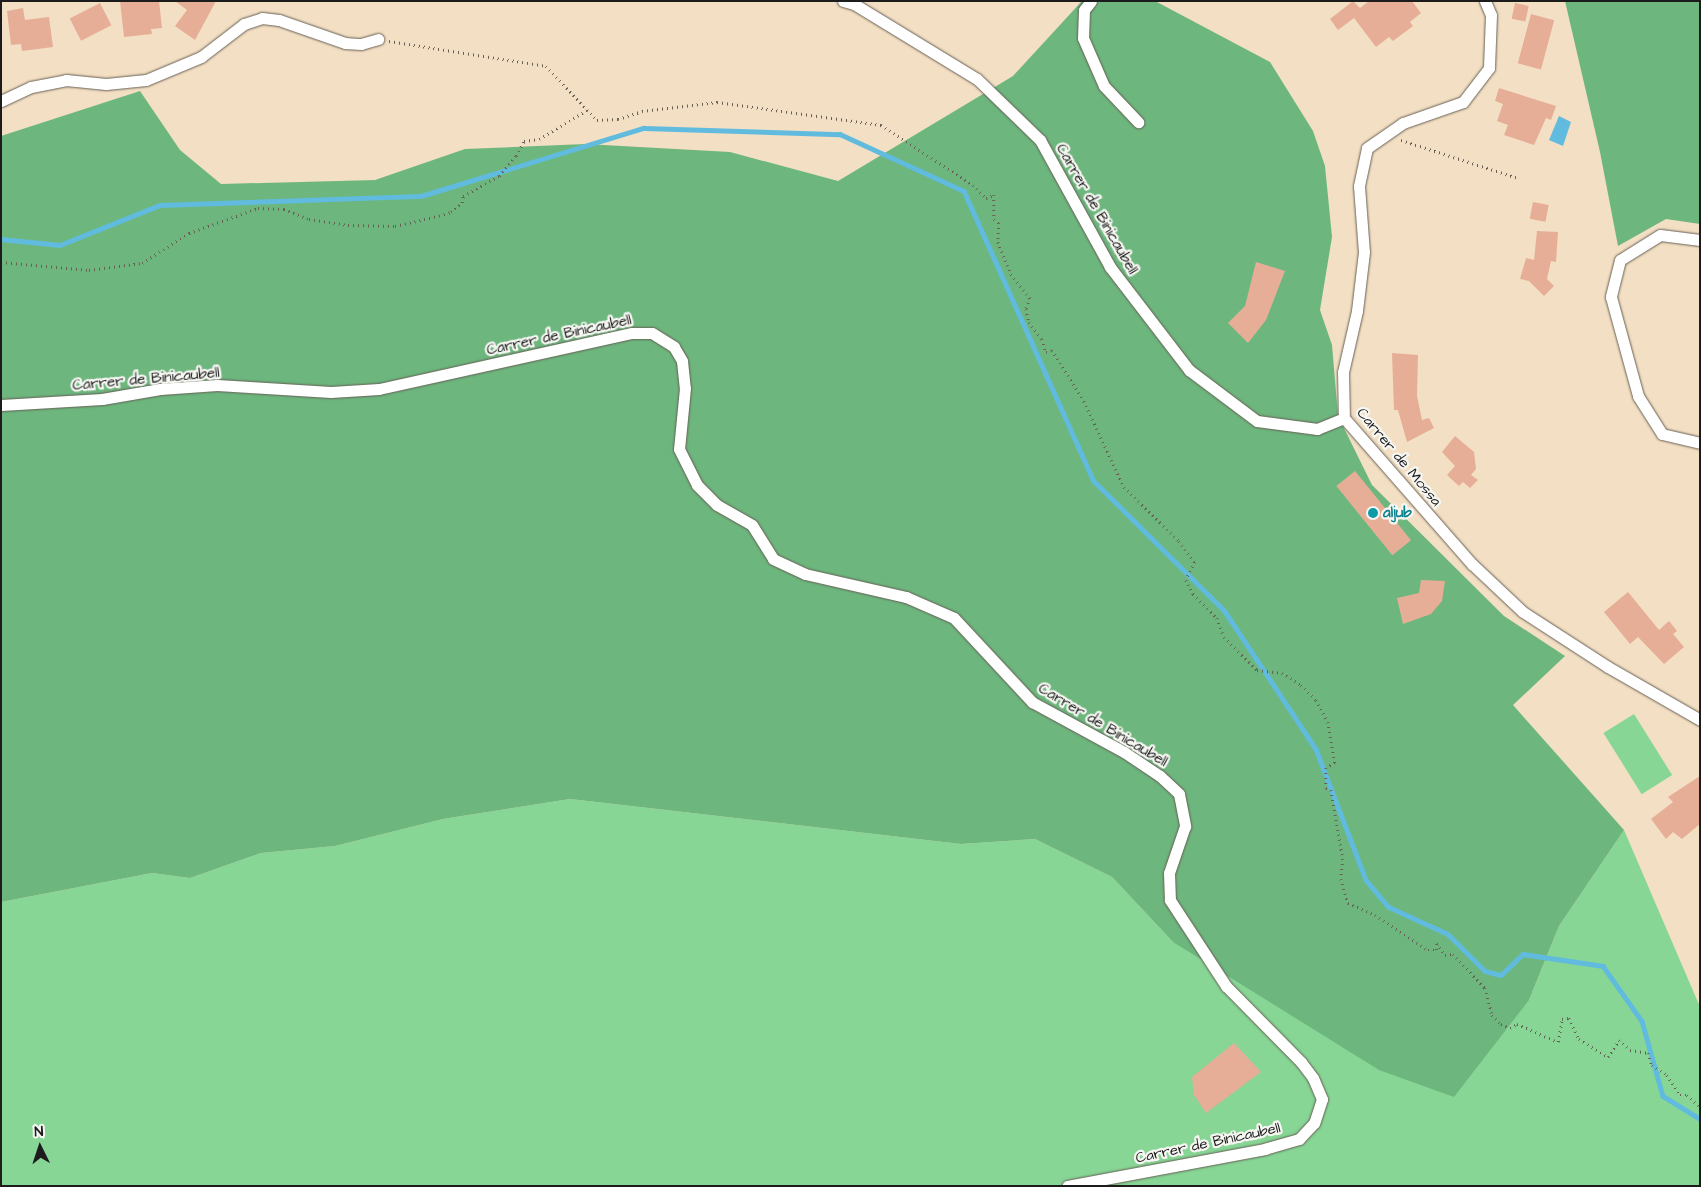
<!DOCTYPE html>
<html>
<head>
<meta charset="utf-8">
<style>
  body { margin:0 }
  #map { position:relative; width:1701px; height:1187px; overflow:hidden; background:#f3dfc3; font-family:"Architects Daughter",sans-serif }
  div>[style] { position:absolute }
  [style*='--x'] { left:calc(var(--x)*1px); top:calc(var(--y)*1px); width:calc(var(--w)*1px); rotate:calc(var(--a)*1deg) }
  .green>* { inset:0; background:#87d695; transform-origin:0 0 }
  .forest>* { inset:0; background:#6db77e }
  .water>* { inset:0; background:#61bbde }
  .stream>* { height:4.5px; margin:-2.25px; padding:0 2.25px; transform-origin:2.25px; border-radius:2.25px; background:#61bbde }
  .building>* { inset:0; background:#e6ae97; transform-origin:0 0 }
  .path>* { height:2.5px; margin-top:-1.25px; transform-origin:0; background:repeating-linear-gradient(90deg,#676056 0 1px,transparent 0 5px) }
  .roads { filter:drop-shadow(0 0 1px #676056) drop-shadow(0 0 1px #676056) }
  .minor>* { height:11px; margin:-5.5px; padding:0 5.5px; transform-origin:5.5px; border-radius:5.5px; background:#fff }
  .dots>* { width:14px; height:14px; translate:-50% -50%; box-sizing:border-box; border:2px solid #f6f6f2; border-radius:50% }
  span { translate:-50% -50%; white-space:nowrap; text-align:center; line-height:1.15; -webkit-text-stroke:4.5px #f6f6f2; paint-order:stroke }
  .street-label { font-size:15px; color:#1c1c1c }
  .culture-label { font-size:15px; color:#0d838f; font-weight:700 }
  .left { translate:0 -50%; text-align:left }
  .frame { position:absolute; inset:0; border:2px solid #1c1c1c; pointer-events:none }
  .north { position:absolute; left:15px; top:1122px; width:50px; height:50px; -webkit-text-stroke:4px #f6f6f2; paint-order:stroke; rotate:356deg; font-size:14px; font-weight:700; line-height:20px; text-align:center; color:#1c1c1c }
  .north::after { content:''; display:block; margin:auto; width:18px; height:22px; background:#1c1c1c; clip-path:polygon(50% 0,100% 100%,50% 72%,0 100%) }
</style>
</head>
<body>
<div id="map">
  <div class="green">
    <div style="left:1634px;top:714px;width:72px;height:36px;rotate:58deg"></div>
    <div style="clip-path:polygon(570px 799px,961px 844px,1035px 839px,1112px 877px,1173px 942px,1529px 1000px,1559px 926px,1624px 830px,1700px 1007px,1700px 1186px,1px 1186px,1px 902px,152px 873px,190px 878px,261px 853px,335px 846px,443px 819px)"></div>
  </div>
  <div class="forest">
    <div style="clip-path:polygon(1082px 1px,1155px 1px,1270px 62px,1313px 131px,1325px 166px,1332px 237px,1320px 310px,1332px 345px,1338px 416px,1372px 485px,1504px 616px,1565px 656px,1513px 705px,1624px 830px,1559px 926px,1529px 1000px,1454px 1097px,1379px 1070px,1173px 942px,1112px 877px,1035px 839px,961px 844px,570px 799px,443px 819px,335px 846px,261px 853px,190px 878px,152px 873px,1px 902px,1px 136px,140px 91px,180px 150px,221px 184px,375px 180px,465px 149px,585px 144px,730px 152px,838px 181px,1013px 76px)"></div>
    <div style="clip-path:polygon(1565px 1px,1700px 1px,1700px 224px,1666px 219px,1618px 246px,1600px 152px)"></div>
  </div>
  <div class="water">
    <div style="clip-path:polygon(1559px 116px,1571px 122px,1563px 146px,1549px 140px)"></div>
  </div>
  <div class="stream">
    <div style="--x:1;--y:239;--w:59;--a:5.8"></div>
    <div style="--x:60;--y:245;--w:108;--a:-21.8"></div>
    <div style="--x:160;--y:205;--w:261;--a:-2"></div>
    <div style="--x:421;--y:196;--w:233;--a:-17"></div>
    <div style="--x:644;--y:128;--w:196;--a:1.8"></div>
    <div style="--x:840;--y:134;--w:136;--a:24.7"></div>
    <div style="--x:964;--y:191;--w:318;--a:65.9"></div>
    <div style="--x:1094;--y:481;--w:183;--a:44.8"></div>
    <div style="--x:1224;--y:610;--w:167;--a:56.5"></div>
    <div style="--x:1316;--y:749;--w:140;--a:69.1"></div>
    <div style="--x:1366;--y:880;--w:35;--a:50"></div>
    <div style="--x:1389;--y:907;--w:65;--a:24.6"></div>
    <div style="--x:1448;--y:934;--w:52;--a:45"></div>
    <div style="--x:1485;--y:971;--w:16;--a:14"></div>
    <div style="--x:1501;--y:975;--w:30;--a:-44"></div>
    <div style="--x:1523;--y:954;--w:81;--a:8.5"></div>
    <div style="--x:1603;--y:966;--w:67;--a:54.7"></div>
    <div style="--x:1642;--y:1021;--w:78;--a:74.4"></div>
    <div style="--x:1663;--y:1096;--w:44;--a:31.9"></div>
  </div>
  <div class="building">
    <div style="clip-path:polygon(120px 1px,159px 1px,162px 28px,151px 29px,152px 34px,124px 37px)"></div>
    <div style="clip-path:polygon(175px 1px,216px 1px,195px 40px,175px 26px,187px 10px)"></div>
    <div style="clip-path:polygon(1353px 1px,1360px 8px,1369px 1px,1412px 1px,1421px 13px,1410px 22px,1413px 26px,1393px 41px,1389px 37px,1376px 47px,1354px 18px,1338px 30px,1330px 19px)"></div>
    <div style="left:100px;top:3px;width:25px;height:34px;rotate:63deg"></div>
    <div style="left:1515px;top:3px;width:14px;height:16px;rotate:12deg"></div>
    <div style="clip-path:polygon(23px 8px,25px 20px,49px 17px,53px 47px,22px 51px,21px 44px,11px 45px,7px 11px)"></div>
    <div style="left:1531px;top:14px;width:24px;height:51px;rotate:15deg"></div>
    <div style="clip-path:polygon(1499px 88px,1556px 106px,1551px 120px,1546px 118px,1534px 145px,1504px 135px,1508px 125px,1497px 121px,1503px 104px,1495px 101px)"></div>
    <div style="left:1533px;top:202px;width:16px;height:17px;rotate:11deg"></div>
    <div style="clip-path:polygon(1537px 231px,1558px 232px,1556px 262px,1551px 261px,1547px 279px,1554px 286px,1544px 296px,1529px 281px,1520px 279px,1526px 258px,1534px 260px)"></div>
    <div style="clip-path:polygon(1256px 262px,1285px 271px,1266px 320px,1248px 343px,1228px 323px,1245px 306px)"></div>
    <div style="clip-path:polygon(1392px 353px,1418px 355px,1417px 396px,1422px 420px,1429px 418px,1434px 428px,1407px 442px,1398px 410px,1394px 410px)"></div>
    <div style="clip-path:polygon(1455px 436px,1474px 452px,1476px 469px,1471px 475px,1478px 480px,1470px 488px,1463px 482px,1459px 486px,1447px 475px,1455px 466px,1442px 452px)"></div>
    <div style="left:1355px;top:471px;width:89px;height:24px;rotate:51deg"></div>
    <div style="clip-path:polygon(1421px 580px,1445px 581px,1442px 601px,1431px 614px,1403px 624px,1397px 598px,1419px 593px)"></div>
    <div style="clip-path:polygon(1628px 592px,1659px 630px,1669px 621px,1677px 631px,1673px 634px,1684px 647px,1664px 664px,1638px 637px,1630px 644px,1604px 612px)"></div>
    <div style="clip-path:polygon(1700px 776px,1700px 824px,1682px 839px,1673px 832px,1666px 839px,1651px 819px,1673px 802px,1668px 797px)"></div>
    <div style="clip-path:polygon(1234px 1043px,1261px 1072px,1206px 1113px,1194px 1095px,1192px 1077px)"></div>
  </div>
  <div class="path">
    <div style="--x:389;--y:41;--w:159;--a:9"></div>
    <div style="--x:546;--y:66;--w:74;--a:46.6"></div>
    <div style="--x:597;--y:120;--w:21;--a:-3"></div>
    <div style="--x:618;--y:119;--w:25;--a:-18"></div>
    <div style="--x:642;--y:111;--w:76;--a:-6.8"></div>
    <div style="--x:717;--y:102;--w:166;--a:8"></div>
    <div style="--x:881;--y:125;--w:110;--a:33.1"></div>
    <div style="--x:973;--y:185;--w:18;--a:45"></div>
    <div style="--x:986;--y:198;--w:9;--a:-21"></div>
    <div style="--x:994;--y:195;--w:24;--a:90"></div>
    <div style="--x:994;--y:219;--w:6;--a:39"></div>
    <div style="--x:999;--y:223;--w:19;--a:93"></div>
    <div style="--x:998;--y:242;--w:35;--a:68"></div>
    <div style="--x:1011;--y:274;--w:31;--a:52"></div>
    <div style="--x:1030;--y:298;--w:12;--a:110"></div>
    <div style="--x:1026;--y:309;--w:13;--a:77"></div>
    <div style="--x:1029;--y:322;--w:21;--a:53"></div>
    <div style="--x:1042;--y:339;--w:14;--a:73"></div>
    <div style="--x:1046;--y:352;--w:6;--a:-18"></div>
    <div style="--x:1052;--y:350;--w:60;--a:57.9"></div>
    <div style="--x:1084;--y:401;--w:95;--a:65.1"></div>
    <div style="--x:1124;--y:487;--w:77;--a:44.5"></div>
    <div style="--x:1179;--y:541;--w:26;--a:53"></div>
    <div style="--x:1195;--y:562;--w:20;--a:117"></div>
    <div style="--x:1186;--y:580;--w:16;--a:63"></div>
    <div style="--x:1193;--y:594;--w:34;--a:45"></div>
    <div style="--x:1217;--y:618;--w:20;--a:70"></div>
    <div style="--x:1224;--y:637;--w:47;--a:45"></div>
    <div style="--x:1257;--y:670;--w:25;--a:7"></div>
    <div style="--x:1282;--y:673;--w:22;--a:32"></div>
    <div style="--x:1301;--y:685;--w:21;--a:45"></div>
    <div style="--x:1316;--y:700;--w:25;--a:61"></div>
    <div style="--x:1328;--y:722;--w:42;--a:80.3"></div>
    <div style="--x:1335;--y:763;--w:10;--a:151"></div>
    <div style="--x:1326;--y:768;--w:20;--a:90"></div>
    <div style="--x:1326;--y:788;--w:5;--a:22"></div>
    <div style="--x:1331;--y:790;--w:70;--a:80.1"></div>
    <div style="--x:1343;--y:859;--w:20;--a:96"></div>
    <div style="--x:1341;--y:879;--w:25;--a:74"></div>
    <div style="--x:1348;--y:903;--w:30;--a:24"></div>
    <div style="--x:1375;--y:915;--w:64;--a:33.4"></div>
    <div style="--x:1428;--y:950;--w:8;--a:0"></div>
    <div style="--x:1436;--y:950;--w:7;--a:-82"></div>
    <div style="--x:1437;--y:943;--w:14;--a:56"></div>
    <div style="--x:1445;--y:955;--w:8;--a:-7"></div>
    <div style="--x:1453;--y:954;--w:47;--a:46.7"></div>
    <div style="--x:1485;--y:988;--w:28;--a:75"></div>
    <div style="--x:1492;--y:1015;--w:13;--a:45"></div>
    <div style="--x:1501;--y:1024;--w:10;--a:24"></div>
    <div style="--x:1510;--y:1028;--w:8;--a:-30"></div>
    <div style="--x:1517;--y:1024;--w:45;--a:23.7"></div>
    <div style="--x:1558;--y:1042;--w:23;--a:-80"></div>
    <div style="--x:1562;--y:1019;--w:7;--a:-8"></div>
    <div style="--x:1569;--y:1018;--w:23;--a:65"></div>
    <div style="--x:1579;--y:1039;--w:34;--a:32"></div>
    <div style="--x:1608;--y:1057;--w:20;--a:-57"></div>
    <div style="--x:1619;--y:1040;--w:15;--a:42"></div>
    <div style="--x:1630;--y:1050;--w:18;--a:9"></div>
    <div style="--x:1648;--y:1053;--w:13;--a:72"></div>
    <div style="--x:1652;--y:1065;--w:18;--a:34"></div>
    <div style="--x:1667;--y:1075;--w:24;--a:57"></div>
    <div style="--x:1680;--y:1095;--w:7;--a:0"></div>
    <div style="--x:1687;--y:1095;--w:18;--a:43"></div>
    <div style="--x:1401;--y:140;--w:123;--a:18"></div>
    <div style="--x:1;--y:262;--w:88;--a:5.2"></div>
    <div style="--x:89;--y:270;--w:53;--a:-7.5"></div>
    <div style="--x:142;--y:263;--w:56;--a:-32.6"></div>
    <div style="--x:189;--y:233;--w:73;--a:-19.9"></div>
    <div style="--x:258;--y:208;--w:26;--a:2"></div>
    <div style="--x:284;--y:209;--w:27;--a:22"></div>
    <div style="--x:309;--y:219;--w:39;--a:9"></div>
    <div style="--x:348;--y:225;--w:47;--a:1.2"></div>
    <div style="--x:395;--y:226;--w:40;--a:-13"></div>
    <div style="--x:434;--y:217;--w:18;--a:-16"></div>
    <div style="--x:451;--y:212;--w:14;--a:-39"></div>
    <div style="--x:462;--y:203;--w:7;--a:-82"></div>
    <div style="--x:463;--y:196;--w:41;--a:-29.1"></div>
    <div style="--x:499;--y:176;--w:26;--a:-50"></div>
    <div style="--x:516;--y:156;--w:17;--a:-62"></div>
    <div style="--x:524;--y:141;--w:15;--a:-8"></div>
    <div style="--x:539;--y:139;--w:56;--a:-31.1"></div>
  </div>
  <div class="roads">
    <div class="minor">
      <div style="--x:843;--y:1;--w:11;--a:15"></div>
      <div style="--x:854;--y:4;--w:144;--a:31.4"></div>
      <div style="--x:977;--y:79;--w:88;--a:44.1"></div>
      <div style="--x:1040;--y:140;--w:145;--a:61.1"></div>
      <div style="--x:1110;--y:267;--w:130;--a:52.5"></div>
      <div style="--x:1189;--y:370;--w:85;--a:36.9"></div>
      <div style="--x:1257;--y:421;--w:61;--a:7.6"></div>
      <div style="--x:1317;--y:429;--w:29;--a:-22"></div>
      <div style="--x:1091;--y:1;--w:11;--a:128"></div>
      <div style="--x:1084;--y:10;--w:28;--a:92"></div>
      <div style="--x:1083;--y:38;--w:52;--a:66.4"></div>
      <div style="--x:1104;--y:86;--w:50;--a:46.6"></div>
      <div style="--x:1485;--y:1;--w:15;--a:67"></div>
      <div style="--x:1491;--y:15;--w:53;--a:92.2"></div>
      <div style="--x:1489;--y:68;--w:43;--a:127.4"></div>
      <div style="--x:1463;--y:102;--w:64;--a:160.7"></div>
      <div style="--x:1403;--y:123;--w:44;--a:145.2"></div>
      <div style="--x:1367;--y:148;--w:39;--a:102"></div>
      <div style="--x:1359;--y:186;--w:66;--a:85.7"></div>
      <div style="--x:1364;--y:252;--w:59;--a:96.8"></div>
      <div style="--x:1357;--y:311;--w:63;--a:102.9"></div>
      <div style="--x:1343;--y:372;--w:46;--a:88.8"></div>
      <div style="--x:1344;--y:418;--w:194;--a:48.8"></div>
      <div style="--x:1472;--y:564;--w:70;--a:43.3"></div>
      <div style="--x:1523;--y:612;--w:101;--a:32.9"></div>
      <div style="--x:1608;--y:667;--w:106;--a:29.9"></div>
      <div style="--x:1;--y:101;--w:33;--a:-25"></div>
      <div style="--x:31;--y:87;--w:36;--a:-11"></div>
      <div style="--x:66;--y:80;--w:40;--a:5.7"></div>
      <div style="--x:106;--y:84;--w:40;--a:-5.7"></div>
      <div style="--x:146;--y:80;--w:60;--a:-22.7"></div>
      <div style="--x:201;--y:57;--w:54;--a:-37.5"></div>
      <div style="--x:244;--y:24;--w:19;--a:-18"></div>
      <div style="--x:262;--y:18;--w:17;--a:7"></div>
      <div style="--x:279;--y:20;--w:70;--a:19.2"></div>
      <div style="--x:345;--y:43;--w:16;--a:4"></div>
      <div style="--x:361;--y:44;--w:18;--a:-16"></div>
      <div style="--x:1700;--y:240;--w:40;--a:-172.9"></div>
      <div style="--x:1660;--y:235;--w:47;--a:148"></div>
      <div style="--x:1620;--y:260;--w:38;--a:104"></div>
      <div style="--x:1611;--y:297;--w:103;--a:74.7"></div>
      <div style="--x:1638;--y:396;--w:45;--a:57.7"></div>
      <div style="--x:1662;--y:434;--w:39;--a:13"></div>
      <div style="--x:1;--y:405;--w:101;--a:-3.4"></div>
      <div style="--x:102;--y:399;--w:59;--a:-9.8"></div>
      <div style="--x:160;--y:389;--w:57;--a:-4"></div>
      <div style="--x:217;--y:385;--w:114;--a:3.5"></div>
      <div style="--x:331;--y:392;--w:48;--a:-3.6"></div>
      <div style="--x:379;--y:389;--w:259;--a:-12.5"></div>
      <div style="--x:632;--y:333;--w:20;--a:0"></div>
      <div style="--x:652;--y:333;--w:26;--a:32"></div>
      <div style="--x:674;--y:347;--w:16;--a:60"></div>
      <div style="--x:682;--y:361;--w:27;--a:84"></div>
      <div style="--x:685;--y:388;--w:61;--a:95.6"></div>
      <div style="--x:679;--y:449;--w:40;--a:63.4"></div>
      <div style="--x:697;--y:485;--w:28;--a:45"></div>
      <div style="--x:717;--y:505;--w:40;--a:29.7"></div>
      <div style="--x:752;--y:525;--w:40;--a:58"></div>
      <div style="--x:773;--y:559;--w:35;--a:25"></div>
      <div style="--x:805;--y:574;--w:104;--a:12.8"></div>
      <div style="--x:906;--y:597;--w:52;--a:23.6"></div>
      <div style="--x:954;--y:618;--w:115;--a:47.1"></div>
      <div style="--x:1032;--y:702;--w:105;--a:28.5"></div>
      <div style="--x:1124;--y:752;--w:43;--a:33.7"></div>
      <div style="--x:1160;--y:776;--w:26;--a:43"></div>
      <div style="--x:1179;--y:794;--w:33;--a:79"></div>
      <div style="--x:1185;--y:826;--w:50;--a:108.8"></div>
      <div style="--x:1169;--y:873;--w:27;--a:88"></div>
      <div style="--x:1170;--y:900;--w:103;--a:56.9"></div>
      <div style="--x:1226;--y:986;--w:107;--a:45.4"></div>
      <div style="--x:1301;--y:1062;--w:20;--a:53"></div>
      <div style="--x:1313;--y:1078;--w:23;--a:67"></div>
      <div style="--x:1322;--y:1099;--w:25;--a:108"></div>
      <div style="--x:1314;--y:1123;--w:22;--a:133"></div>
      <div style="--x:1299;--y:1139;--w:35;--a:164"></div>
      <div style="--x:1265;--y:1149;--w:201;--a:169.4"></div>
    </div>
  </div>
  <div class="dots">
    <div style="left:1373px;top:513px;background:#0f9aa8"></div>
  </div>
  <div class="street-label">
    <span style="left:1097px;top:209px;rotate:60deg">Carrer de Binicaubell</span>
    <span style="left:559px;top:335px;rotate:-12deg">Carrer de Binicaubell</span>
    <span style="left:146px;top:379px;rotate:-5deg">Carrer de Binicaubell</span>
    <span style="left:1399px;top:457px;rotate:50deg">Carrer de Mossa</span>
    <span style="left:1103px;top:725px;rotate:31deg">Carrer de Binicaubell</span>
    <span style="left:1208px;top:1143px;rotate:-12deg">Carrer de Binicaubell</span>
  </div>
  <div class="culture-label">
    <span class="left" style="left:1383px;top:513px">aljub</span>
  </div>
  <div class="frame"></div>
  <div class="north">N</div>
</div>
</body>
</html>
